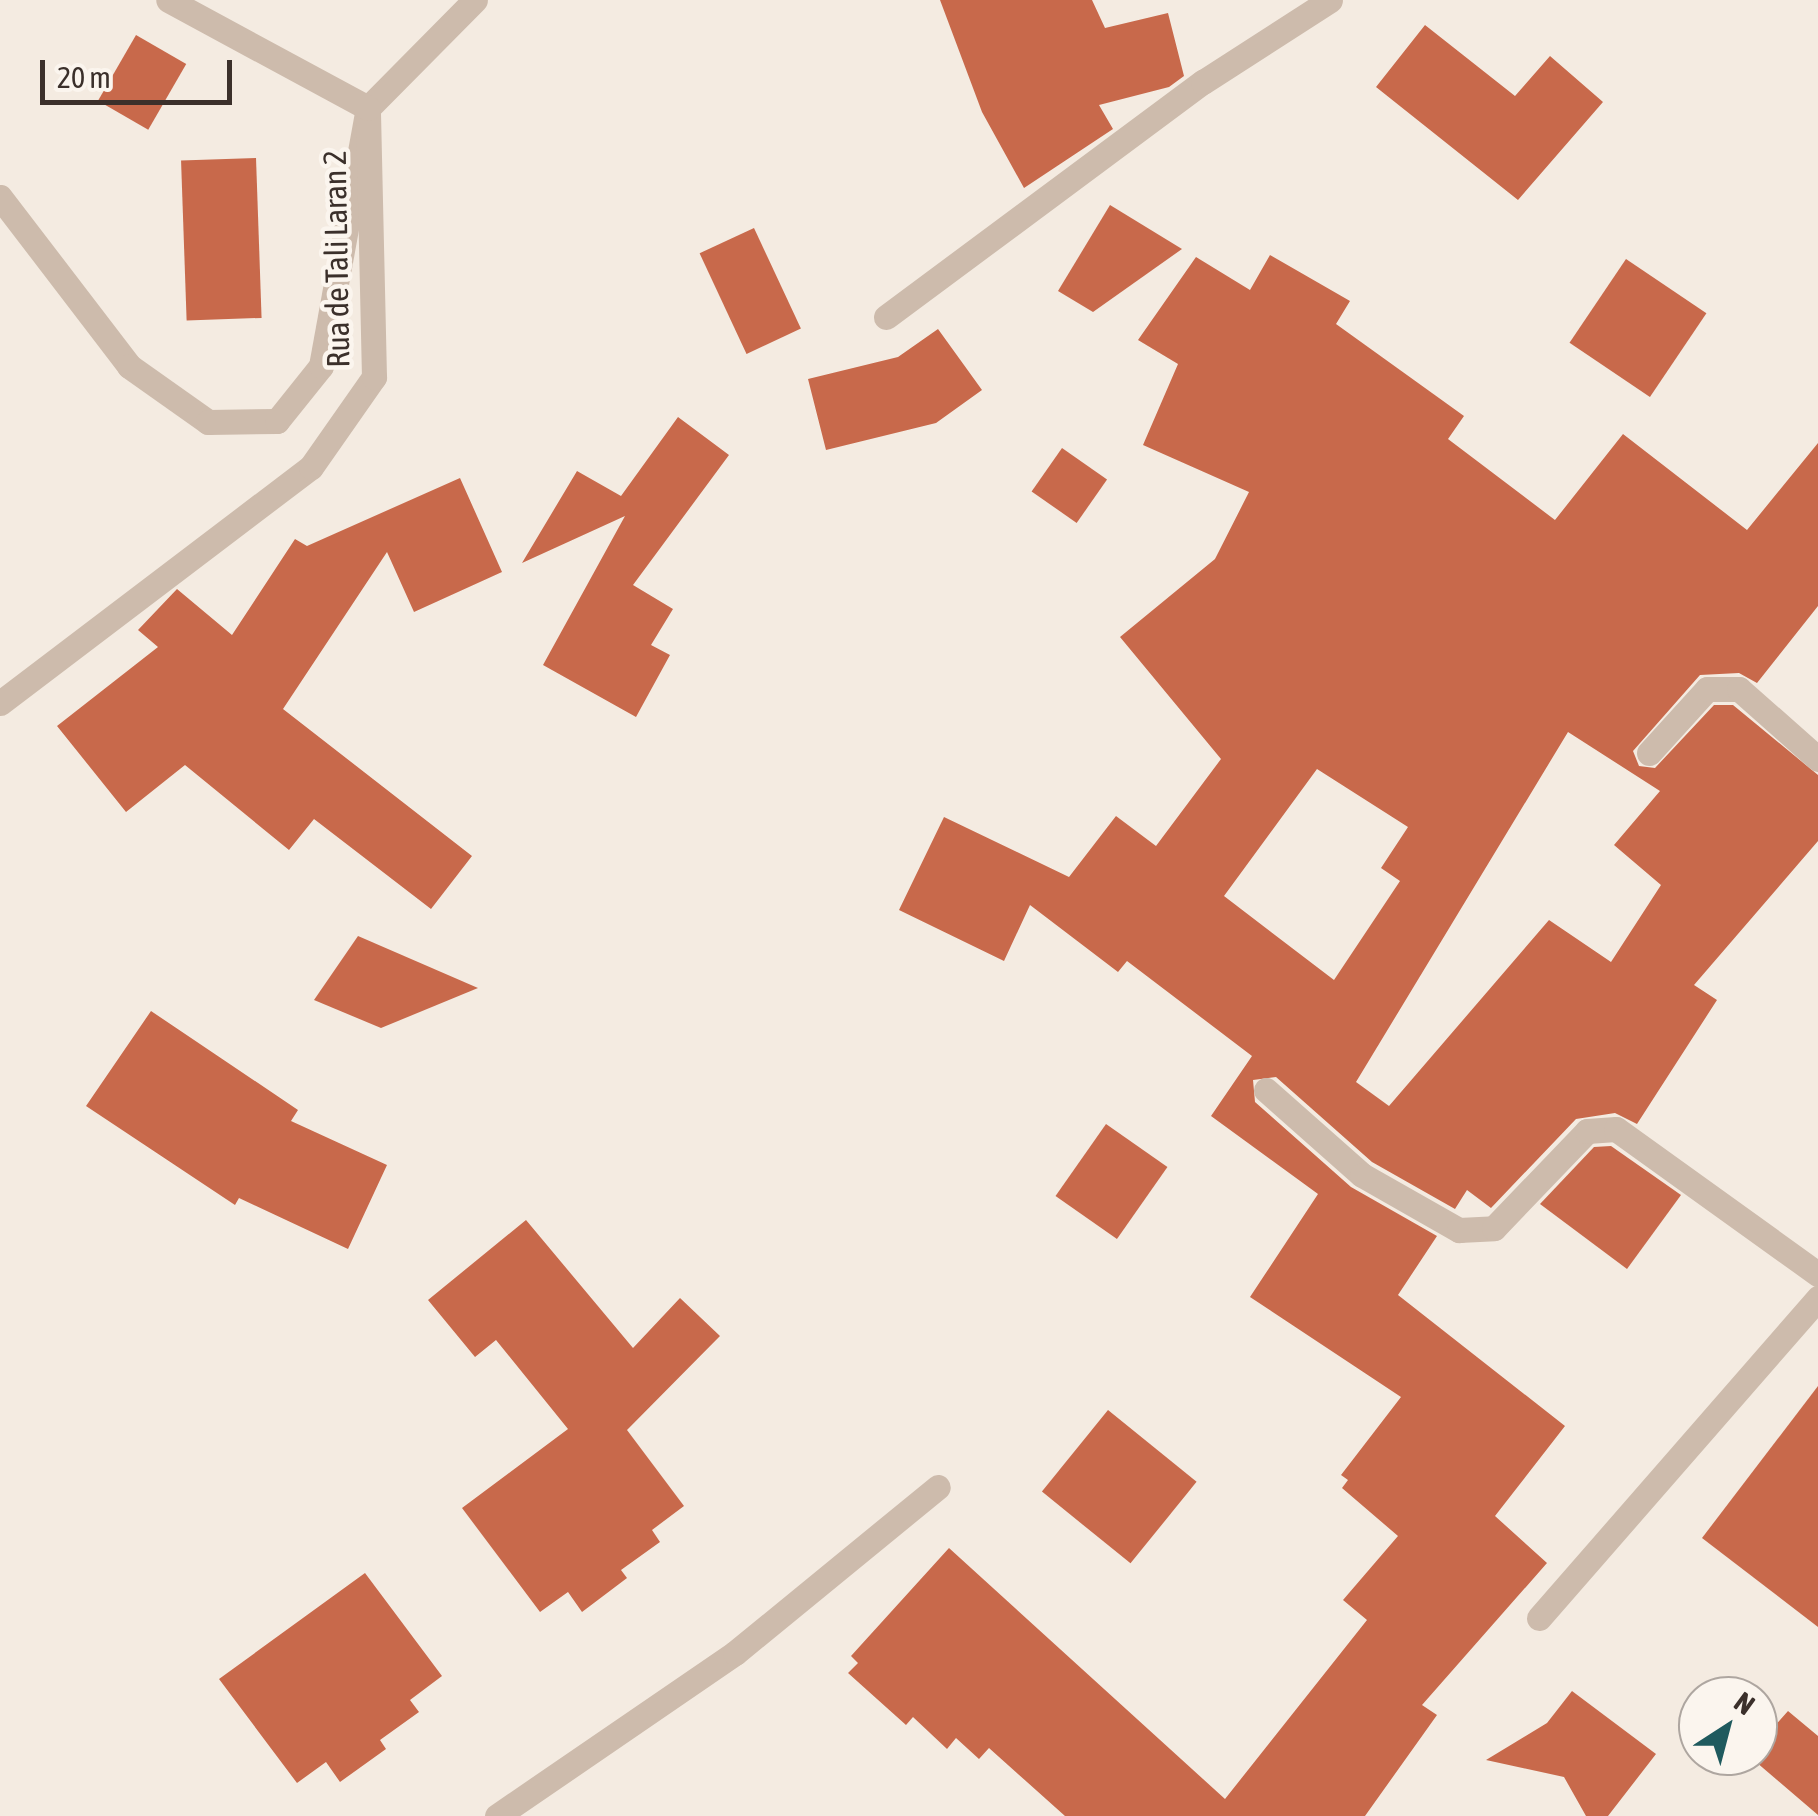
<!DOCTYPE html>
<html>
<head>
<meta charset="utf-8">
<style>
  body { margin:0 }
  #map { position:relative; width:1818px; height:1816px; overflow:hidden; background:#f4ebe1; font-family:"Asap Condensed",sans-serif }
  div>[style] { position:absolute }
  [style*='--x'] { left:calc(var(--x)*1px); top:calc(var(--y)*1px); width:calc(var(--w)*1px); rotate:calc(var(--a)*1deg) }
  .building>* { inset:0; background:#c8694b; transform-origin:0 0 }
  .minor>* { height:25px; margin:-12.5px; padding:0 12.5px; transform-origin:12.5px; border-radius:12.5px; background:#cdbbac }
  span { translate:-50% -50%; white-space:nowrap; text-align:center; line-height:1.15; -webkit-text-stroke:9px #fbf5ee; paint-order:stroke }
  .street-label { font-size:32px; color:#3b302b }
  .north { position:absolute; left:1678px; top:1676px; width:100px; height:100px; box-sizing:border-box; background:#fbf5ee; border:2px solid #aea6a0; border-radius:50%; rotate:36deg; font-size:28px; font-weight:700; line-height:40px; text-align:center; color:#3b302b }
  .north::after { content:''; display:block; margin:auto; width:35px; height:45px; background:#1f5a5e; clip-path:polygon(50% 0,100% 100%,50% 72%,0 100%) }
  .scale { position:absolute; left:40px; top:60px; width:192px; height:45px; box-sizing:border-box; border:5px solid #3b302b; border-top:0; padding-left:12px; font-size:30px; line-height:35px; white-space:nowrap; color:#3b302b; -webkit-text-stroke:8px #fbf5ee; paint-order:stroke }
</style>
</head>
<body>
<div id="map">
  <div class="building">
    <div style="clip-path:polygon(940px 0,1092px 0,1105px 28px,1168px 13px,1184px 76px,1169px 87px,1099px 105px,1113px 129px,1024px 188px,982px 112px)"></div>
    <div style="clip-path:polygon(1425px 25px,1515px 96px,1550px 56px,1603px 102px,1518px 200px,1376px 87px)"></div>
    <div style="left:136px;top:35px;width:58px;height:76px;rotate:30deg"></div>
    <div style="left:256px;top:158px;width:160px;height:75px;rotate:88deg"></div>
    <div style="clip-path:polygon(1110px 205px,1182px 249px,1093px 312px,1058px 291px)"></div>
    <div style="left:754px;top:228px;width:111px;height:60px;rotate:65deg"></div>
    <div style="clip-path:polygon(evenodd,1270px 255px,1350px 301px,1336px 324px,1464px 416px,1448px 439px,1555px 520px,1623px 434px,1747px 530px,1818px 443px,1818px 606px,1757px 683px,1739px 673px,1700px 675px,1633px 751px,1639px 766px,1655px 768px,1714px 705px,1733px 705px,1818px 775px,1818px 841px,1694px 985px,1717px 1000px,1637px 1124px,1615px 1113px,1576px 1119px,1491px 1208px,1467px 1190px,1455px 1209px,1372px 1162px,1276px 1077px,1253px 1080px,1255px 1102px,1351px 1187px,1437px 1236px,1398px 1295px,1565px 1426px,1495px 1516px,1547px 1563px,1422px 1705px,1437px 1715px,1365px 1816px,1065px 1816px,989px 1748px,979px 1759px,956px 1738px,947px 1749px,913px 1717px,906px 1725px,848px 1673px,858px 1663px,851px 1656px,949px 1548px,1225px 1799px,1367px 1620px,1343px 1600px,1398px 1536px,1342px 1488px,1348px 1480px,1341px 1475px,1401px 1397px,1250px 1297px,1318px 1194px,1211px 1116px,1252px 1056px,1127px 961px,1118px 972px,1030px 905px,1004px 961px,899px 910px,944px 817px,1069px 877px,1116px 816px,1156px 846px,1221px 759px,1120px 637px,1215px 559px,1249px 492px,1143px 445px,1178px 364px,1138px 340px,1196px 257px,1250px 290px,1270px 255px,1568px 732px,1660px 791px,1614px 845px,1661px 885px,1611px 962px,1549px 920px,1389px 1106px,1356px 1082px,1568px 732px,1270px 255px,1317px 769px,1408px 827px,1381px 868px,1400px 881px,1334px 980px,1224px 896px,1317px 769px)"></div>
    <div style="left:1626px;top:259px;width:97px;height:101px;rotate:34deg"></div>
    <div style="clip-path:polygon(938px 329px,982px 390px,936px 423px,826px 450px,808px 379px,898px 357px)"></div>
    <div style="clip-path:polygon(678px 417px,729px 455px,633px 585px,673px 609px,651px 645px,670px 655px,636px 717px,543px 665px,625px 516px,522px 563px,577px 471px,621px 496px)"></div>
    <div style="left:1062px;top:448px;width:55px;height:53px;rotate:35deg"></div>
    <div style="clip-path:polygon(460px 478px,502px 572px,414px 612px,387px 552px,283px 709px,472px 856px,431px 909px,314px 819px,289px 850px,185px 765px,126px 812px,57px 726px,158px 647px,138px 630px,177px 589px,232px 635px,295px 539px,307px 546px)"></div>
    <div style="clip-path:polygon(358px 936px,478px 988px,381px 1028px,314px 1000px)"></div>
    <div style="clip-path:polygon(151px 1011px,298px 1110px,291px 1121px,387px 1165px,348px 1249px,239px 1198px,235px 1205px,86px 1106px)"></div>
    <div style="left:1106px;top:1124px;width:75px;height:88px;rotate:35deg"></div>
    <div style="clip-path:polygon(1611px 1146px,1681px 1195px,1627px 1269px,1540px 1204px,1594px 1147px)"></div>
    <div style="clip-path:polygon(526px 1220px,633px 1348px,680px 1298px,720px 1336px,627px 1430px,684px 1506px,652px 1530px,660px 1542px,621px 1570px,627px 1578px,582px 1612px,568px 1592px,540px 1612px,462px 1508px,568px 1429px,496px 1340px,475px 1357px,428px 1300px)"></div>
    <div style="clip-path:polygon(1818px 1386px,1818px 1627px,1702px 1538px)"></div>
    <div style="left:1108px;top:1410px;width:114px;height:105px;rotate:39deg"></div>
    <div style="clip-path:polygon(365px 1573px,442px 1676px,410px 1700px,419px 1712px,380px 1740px,386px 1749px,340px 1782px,326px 1762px,297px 1783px,219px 1679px)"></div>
    <div style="clip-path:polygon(1572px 1691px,1656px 1754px,1608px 1816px,1586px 1816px,1564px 1777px,1486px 1760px,1547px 1723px)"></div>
    <div style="clip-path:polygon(1788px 1711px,1818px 1736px,1818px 1815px,1749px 1756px,1758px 1756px,1758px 1745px)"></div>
  </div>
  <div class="minor">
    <div style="--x:0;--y:197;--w:213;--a:52.6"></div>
    <div style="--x:129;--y:366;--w:97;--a:35.3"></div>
    <div style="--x:208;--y:422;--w:69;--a:-0.8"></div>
    <div style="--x:277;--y:421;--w:70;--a:-51.3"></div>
    <div style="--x:321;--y:366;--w:262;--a:-79.7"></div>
    <div style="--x:368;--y:108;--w:152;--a:-45.3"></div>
    <div style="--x:886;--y:317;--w:395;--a:-36.6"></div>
    <div style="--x:1203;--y:82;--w:151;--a:-32.8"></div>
    <div style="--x:0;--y:703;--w:390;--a:-37.2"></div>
    <div style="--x:311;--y:467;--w:110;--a:-55"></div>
    <div style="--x:374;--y:377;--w:269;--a:-91.3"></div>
    <div style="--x:368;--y:108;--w:227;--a:-151.6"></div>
    <div style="--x:1649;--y:753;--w:86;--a:-47.8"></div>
    <div style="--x:1707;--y:689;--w:32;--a:0"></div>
    <div style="--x:1739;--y:689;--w:106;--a:41.5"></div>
    <div style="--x:1266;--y:1090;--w:128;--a:41.5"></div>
    <div style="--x:1362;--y:1175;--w:112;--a:29.6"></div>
    <div style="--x:1459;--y:1230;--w:35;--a:-3"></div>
    <div style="--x:1494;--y:1228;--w:134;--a:-46.2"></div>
    <div style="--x:1587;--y:1131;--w:29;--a:-4"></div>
    <div style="--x:1616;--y:1129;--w:249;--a:35.7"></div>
    <div style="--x:1539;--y:1618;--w:425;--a:-48.9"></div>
    <div style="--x:497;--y:1816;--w:288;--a:-34.4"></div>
    <div style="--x:735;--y:1653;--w:262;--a:-39.3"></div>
  </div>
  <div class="street-label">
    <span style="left:337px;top:259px;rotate:-91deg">Rua de Tali Laran 2</span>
  </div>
  <div class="north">N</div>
  <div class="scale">20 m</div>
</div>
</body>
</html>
